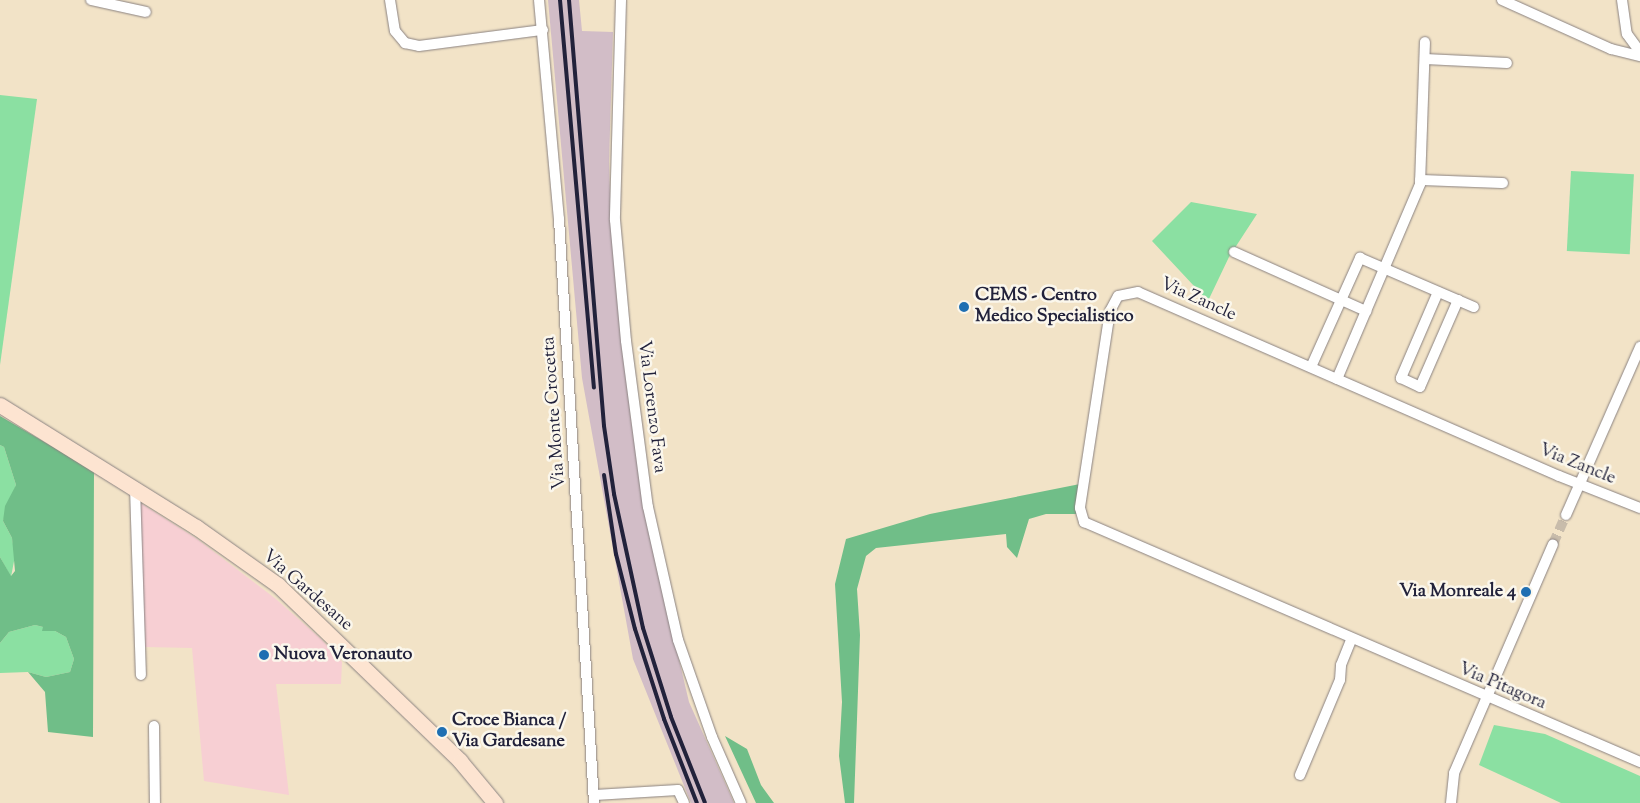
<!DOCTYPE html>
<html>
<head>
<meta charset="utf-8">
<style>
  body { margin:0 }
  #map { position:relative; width:1640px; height:803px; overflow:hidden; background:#f2e3c7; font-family:"Sorts Mill Goudy",serif }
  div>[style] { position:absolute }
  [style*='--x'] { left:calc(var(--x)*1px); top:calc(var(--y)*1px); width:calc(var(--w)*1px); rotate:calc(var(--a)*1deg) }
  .built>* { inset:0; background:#f7cfd3 }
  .industrial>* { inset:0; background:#d2bdc7 }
  .green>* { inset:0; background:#8be0a2; transform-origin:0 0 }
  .forest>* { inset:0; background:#70be88 }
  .minor-tunnel>* { height:10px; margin-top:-5px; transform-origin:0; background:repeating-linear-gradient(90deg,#c8bcab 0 10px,transparent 0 15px) }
  .roads { filter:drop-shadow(0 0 1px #8a8281) drop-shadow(0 0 1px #8a8281) }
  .minor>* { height:10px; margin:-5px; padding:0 5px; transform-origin:5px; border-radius:5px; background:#fff }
  .secondary>* { height:15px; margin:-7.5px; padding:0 7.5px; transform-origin:7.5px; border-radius:7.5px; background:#fde4d1 }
  .rail>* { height:4px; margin:-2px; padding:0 2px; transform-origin:2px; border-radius:2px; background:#22223b }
  .dots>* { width:14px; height:14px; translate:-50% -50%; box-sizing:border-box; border:2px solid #fbf7ec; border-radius:50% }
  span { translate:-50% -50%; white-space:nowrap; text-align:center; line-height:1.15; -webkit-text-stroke:5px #fbf7ec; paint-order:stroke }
  .poi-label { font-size:18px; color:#22223b; font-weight:700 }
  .left { translate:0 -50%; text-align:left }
  .right { translate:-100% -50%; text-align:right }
  .street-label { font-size:18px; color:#22223b }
</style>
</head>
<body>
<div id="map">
  <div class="built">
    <div style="clip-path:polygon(139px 502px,197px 539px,276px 599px,321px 639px,342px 662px,341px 684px,276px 684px,289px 795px,204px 781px,192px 648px,145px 647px)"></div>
  </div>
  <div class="industrial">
    <div style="clip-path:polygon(548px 0,579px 0,582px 31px,613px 32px,609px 162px,611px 223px,631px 419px,649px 533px,689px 702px,734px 803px,691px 803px,633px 659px,582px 378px)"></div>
  </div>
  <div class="green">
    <div style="clip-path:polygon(0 95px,37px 99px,0 365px)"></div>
    <div style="left:1571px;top:171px;width:63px;height:80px;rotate:3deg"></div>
    <div style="clip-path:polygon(1191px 202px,1257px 214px,1229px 257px,1208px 301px,1152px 241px)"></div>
    <div style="clip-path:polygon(0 445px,4px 447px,16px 485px,3px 521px,12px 538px,15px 556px,11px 577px,0 557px)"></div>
    <div style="clip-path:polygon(35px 625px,43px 627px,43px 631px,55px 631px,66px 637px,74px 659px,70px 672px,46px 677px,28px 672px,0 673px,0 643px,9px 632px)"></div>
    <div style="clip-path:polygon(1494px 725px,1545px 734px,1640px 776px,1640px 803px,1561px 803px,1479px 765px)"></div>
  </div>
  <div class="forest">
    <div style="clip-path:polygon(0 416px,94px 471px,93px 737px,48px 732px,45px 692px,28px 672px,46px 677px,70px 672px,74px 659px,66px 637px,55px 631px,42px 631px,43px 627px,35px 625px,9px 632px,0 643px,0 557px,11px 576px,15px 571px,12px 538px,3px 521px,5px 506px,16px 485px,4px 447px,0 445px)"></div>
    <div style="clip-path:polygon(1080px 484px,1076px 514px,1046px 514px,1029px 519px,1017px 558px,1007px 547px,1006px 534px,876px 548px,866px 556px,857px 589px,860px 635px,854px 803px,845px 803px,839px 756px,842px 702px,835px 584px,846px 539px,930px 514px)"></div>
    <div style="clip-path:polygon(725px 736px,747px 749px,761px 785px,774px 803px,756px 803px)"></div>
  </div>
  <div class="minor-tunnel">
    <div style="--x:1553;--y:544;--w:32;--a:-66"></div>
  </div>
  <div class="roads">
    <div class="minor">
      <div style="--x:91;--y:0;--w:56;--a:12.3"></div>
      <div style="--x:390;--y:0;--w:31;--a:81"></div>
      <div style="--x:395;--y:31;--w:16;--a:50"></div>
      <div style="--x:405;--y:43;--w:14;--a:12"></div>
      <div style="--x:419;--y:46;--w:125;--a:-7.4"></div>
      <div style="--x:539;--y:0;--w:220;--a:84.8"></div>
      <div style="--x:559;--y:219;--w:585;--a:86.57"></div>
      <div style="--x:621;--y:0;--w:220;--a:91.6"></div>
      <div style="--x:615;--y:220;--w:121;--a:84.8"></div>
      <div style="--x:626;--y:341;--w:167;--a:82.5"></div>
      <div style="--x:648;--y:507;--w:136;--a:77.3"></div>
      <div style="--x:678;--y:640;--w:103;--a:70.7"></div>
      <div style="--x:712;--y:737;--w:72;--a:66.3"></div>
      <div style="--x:1502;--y:0;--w:120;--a:24.2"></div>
      <div style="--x:1611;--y:49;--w:30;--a:14"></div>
      <div style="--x:1622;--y:0;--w:34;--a:82"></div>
      <div style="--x:1627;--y:34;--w:22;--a:54"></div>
      <div style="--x:1425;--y:59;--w:82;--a:2.8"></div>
      <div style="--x:1420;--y:180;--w:83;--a:2.1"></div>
      <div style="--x:1234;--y:252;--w:145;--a:24.1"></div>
      <div style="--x:1438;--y:292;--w:94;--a:113.3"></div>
      <div style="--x:1401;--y:378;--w:21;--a:25"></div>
      <div style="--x:1420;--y:387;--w:95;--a:-66.4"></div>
      <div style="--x:1311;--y:367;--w:120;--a:-65.8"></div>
      <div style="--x:1360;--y:258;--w:124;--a:23.3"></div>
      <div style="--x:1337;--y:379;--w:212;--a:-66.9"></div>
      <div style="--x:1420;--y:184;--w:142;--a:-88"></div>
      <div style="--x:135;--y:487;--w:188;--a:88.2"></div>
      <div style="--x:1640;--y:508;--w:87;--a:-158.4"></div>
      <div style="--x:1559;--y:476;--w:459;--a:-156.4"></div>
      <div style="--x:1138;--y:292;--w:20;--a:169"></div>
      <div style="--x:1118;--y:296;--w:17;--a:118"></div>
      <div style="--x:1110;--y:311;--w:199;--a:98.7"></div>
      <div style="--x:1080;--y:508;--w:15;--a:74"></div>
      <div style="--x:1084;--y:522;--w:606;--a:23.35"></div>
      <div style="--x:1566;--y:515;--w:184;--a:-66.2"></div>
      <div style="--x:154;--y:726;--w:77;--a:89.3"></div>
      <div style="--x:1300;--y:775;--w:103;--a:-67.2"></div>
      <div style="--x:1340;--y:680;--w:15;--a:-86"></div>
      <div style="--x:1341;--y:665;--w:27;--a:-68"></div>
      <div style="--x:595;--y:795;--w:83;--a:-3.4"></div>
      <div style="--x:678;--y:790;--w:14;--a:65"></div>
      <div style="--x:1451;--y:803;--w:30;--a:-84"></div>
      <div style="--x:1454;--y:773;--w:249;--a:-66.6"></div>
    </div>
    <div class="secondary">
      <div style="--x:0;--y:405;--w:231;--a:31.9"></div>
      <div style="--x:196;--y:527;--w:100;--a:35.3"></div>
      <div style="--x:278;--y:585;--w:253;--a:44"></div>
      <div style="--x:460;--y:761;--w:55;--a:50.2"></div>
    </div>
  </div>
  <div class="rail">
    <div style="--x:560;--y:0;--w:389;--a:85"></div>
    <div style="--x:569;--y:0;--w:427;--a:85.3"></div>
    <div style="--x:604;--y:426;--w:69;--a:81.6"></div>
    <div style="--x:614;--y:494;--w:137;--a:77.8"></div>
    <div style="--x:643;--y:628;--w:93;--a:72.5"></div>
    <div style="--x:671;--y:717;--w:92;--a:68.4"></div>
    <div style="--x:604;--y:475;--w:80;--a:81.4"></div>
    <div style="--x:616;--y:554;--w:77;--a:75.8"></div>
    <div style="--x:635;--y:629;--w:95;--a:72.1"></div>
    <div style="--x:664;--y:719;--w:90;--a:68.6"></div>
  </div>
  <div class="dots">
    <div style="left:964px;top:307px;background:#1f6fb2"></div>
    <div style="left:1526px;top:592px;background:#1f6fb2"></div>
    <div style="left:264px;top:655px;background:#1f6fb2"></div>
    <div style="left:442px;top:732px;background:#1f6fb2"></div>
  </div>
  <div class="poi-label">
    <span class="left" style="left:975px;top:307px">CEMS - Centro<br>Medico Specialistico</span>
    <span class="right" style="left:1516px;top:592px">Via Monreale 4</span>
    <span class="left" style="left:274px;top:655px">Nuova Veronauto</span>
    <span class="left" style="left:452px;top:732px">Croce Bianca /<br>Via Gardesane</span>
  </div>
  <div class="street-label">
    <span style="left:1198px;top:300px;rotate:24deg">Via Zancle</span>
    <span style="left:651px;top:407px;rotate:83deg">Via Lorenzo Fava</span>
    <span style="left:555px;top:413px;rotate:-94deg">Via Monte Crocetta</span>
    <span style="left:1577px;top:465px;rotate:22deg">Via Zancle</span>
    <span style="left:307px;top:591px;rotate:41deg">Via Gardesane</span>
    <span style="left:1502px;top:687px;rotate:23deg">Via Pitagora</span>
  </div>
</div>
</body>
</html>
